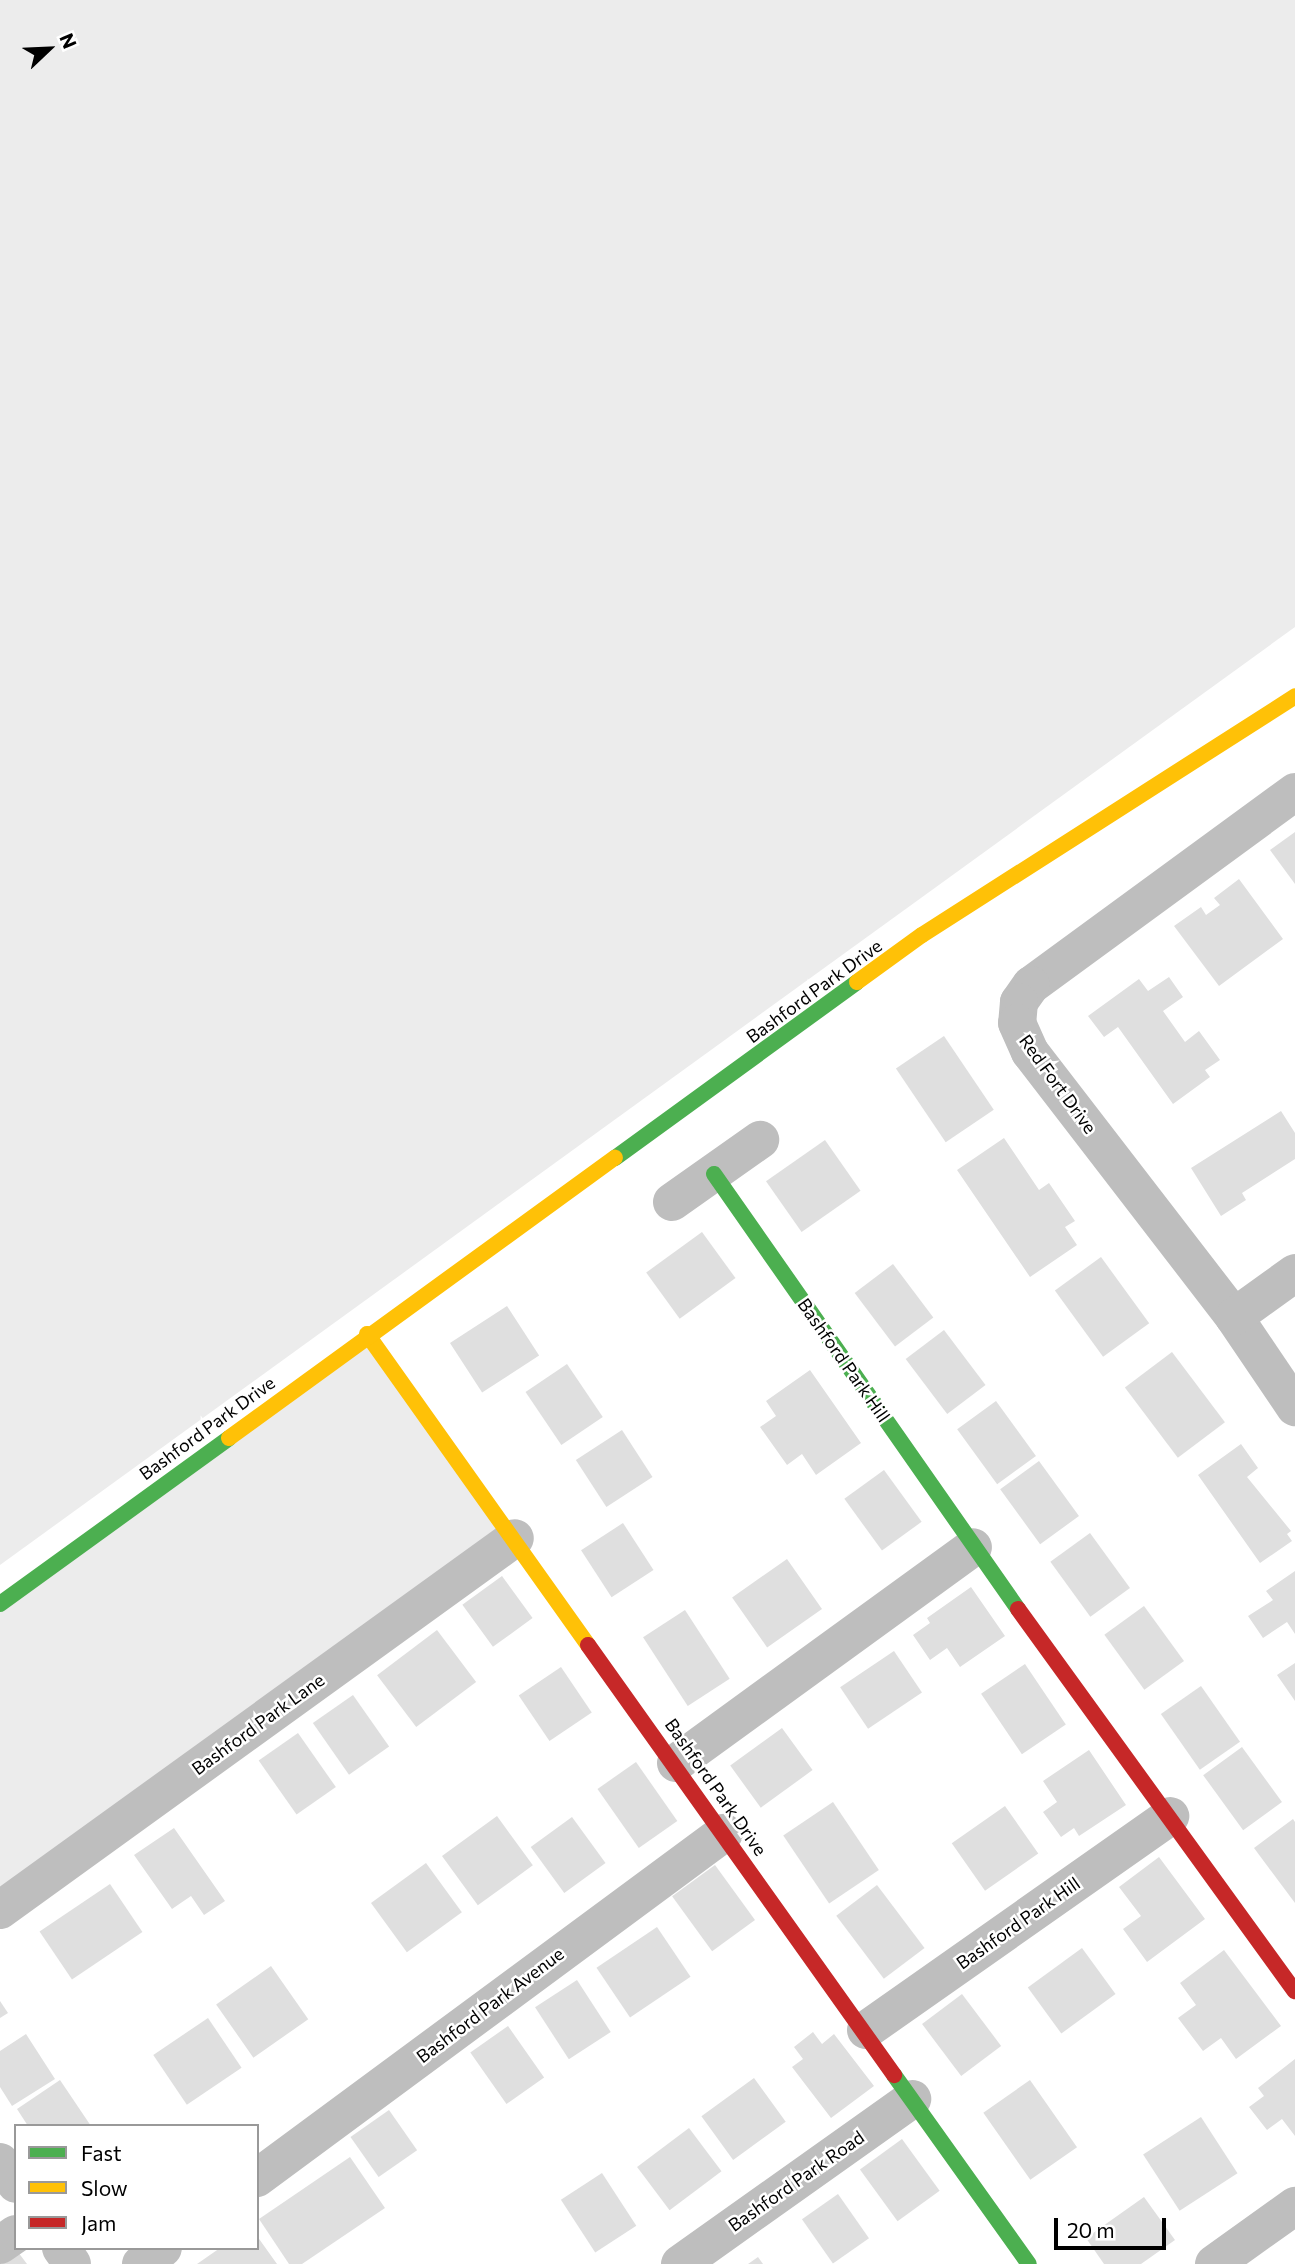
<!DOCTYPE html>
<html>
<head>
<meta charset="utf-8">
<style>
  body { margin:0 }
  #map { position:relative; width:1295px; height:2264px; overflow:hidden; background:#fff; font-family:Commissioner,sans-serif }
  div>[style] { position:absolute }
  [style*='--x'] { left:calc(var(--x)*1px); top:calc(var(--y)*1px); width:calc(var(--w)*1px); rotate:calc(var(--a)*1deg) }
  .green>* { inset:0; background:#ececec }
  .building>* { inset:0; background:#dfdfdf; transform-origin:0 0 }
  .street>* { height:38px; margin:-19px; padding:0 19px; transform-origin:19px; border-radius:19px; background:#bebebe }
  .fast>* { height:16px; margin:-8px; padding:0 8px; transform-origin:8px; border-radius:8px; background:#4caf50 }
  .slow>* { height:16px; margin:-8px; padding:0 8px; transform-origin:8px; border-radius:8px; background:#ffc107 }
  .jam>* { height:16px; margin:-8px; padding:0 8px; transform-origin:8px; border-radius:8px; background:#c62828 }
  span { translate:-50% -50%; white-space:nowrap; text-align:center; line-height:1.15; -webkit-text-stroke:5px #fff; paint-order:stroke }
  .street-label { font-size:18px; color:#000 }
  .legend { position:absolute; left:14px; top:2124px; width:245px; height:126px; box-sizing:border-box; background:#fff; border:2px solid #999; margin:0; padding:9px 12px; list-style:none; font-size:21px; color:#000 }
  .legend li { display:flex; align-items:center; gap:14px; height:35px }
  .legend b { width:35px; border:2px solid #999 }
  .north { position:absolute; left:14px; top:14px; width:70px; height:70px; -webkit-text-stroke:5px #fff; paint-order:stroke; rotate:67deg; font-size:19px; font-weight:700; line-height:28px; text-align:center; color:#000 }
  .north::after { content:''; display:block; margin:auto; width:24px; height:32px; background:#000; clip-path:polygon(50% 0,100% 100%,50% 72%,0 100%) }
  .scale { position:absolute; left:1054px; top:2218px; width:112px; height:32px; box-sizing:border-box; border:4px solid #000; border-top:0; padding-left:9px; font-size:21px; line-height:24px; white-space:nowrap; color:#000; -webkit-text-stroke:5px #fff; paint-order:stroke }
</style>
</head>
<body>
<div id="map">
  <div class="green">
    <div style="clip-path:polygon(0 0,1295px 0,1295px 627px,0 1565px)"></div>
    <div style="clip-path:polygon(367px 1334px,515px 1538px,0 1909px,0 1602px)"></div>
  </div>
  <div class="building">
    <div style="clip-path:polygon(1295px 832px,1295px 884px,1270px 850px)"></div>
    <div style="clip-path:polygon(1239px 879px,1283px 939px,1219px 986px,1174px 926px,1201px 907px,1206px 915px,1220px 905px,1214px 898px)"></div>
    <div style="clip-path:polygon(1169px 977px,1183px 997px,1163px 1011px,1185px 1042px,1199px 1031px,1220px 1060px,1205px 1070px,1210px 1077px,1173px 1104px,1118px 1027px,1104px 1037px,1088px 1016px,1139px 979px,1148px 991px)"></div>
    <div style="left:944px;top:1036px;width:89px;height:58px;rotate:56deg"></div>
    <div style="clip-path:polygon(1281px 1111px,1295px 1133px,1295px 1159px,1242px 1193px,1246px 1200px,1221px 1216px,1191px 1168px)"></div>
    <div style="clip-path:polygon(1004px 1138px,1039px 1190px,1049px 1183px,1075px 1221px,1065px 1227px,1077px 1245px,1030px 1277px,957px 1170px)"></div>
    <div style="left:825px;top:1140px;width:62px;height:72px;rotate:55deg"></div>
    <div style="left:702px;top:1232px;width:57px;height:69px;rotate:54deg"></div>
    <div style="left:1101px;top:1257px;width:82px;height:57px;rotate:54deg"></div>
    <div style="left:893px;top:1264px;width:67px;height:48px;rotate:53deg"></div>
    <div style="left:507px;top:1306px;width:59px;height:68px;rotate:57deg"></div>
    <div style="left:944px;top:1330px;width:69px;height:48px;rotate:53deg"></div>
    <div style="left:1172px;top:1352px;width:88px;height:59px;rotate:53deg"></div>
    <div style="left:567px;top:1364px;width:64px;height:50px;rotate:56deg"></div>
    <div style="clip-path:polygon(810px 1370px,861px 1443px,816px 1475px,802px 1454px,787px 1465px,760px 1427px,776px 1416px,766px 1401px)"></div>
    <div style="left:996px;top:1401px;width:68px;height:48px;rotate:54deg"></div>
    <div style="left:622px;top:1430px;width:56px;height:55px;rotate:57deg"></div>
    <div style="clip-path:polygon(1241px 1444px,1258px 1468px,1247px 1477px,1291px 1531px,1287px 1534px,1292px 1541px,1260px 1563px,1198px 1475px)"></div>
    <div style="left:1039px;top:1461px;width:68px;height:48px;rotate:54deg"></div>
    <div style="left:884px;top:1470px;width:64px;height:49px;rotate:54deg"></div>
    <div style="left:623px;top:1523px;width:56px;height:50px;rotate:57deg"></div>
    <div style="left:1090px;top:1533px;width:68px;height:49px;rotate:54deg"></div>
    <div style="left:787px;top:1559px;width:61px;height:67px;rotate:55deg"></div>
    <div style="clip-path:polygon(1295px 1571px,1295px 1634px,1287px 1622px,1263px 1638px,1248px 1616px,1273px 1600px,1266px 1591px)"></div>
    <div style="left:502px;top:1576px;width:52px;height:49px;rotate:54deg"></div>
    <div style="clip-path:polygon(971px 1587px,1005px 1636px,960px 1667px,947px 1648px,930px 1660px,913px 1635px,930px 1623px,927px 1618px)"></div>
    <div style="left:1144px;top:1606px;width:68px;height:49px;rotate:54deg"></div>
    <div style="left:685px;top:1610px;width:82px;height:50px;rotate:57deg"></div>
    <div style="left:437px;top:1630px;width:65px;height:75px;rotate:53deg"></div>
    <div style="left:894px;top:1651px;width:50px;height:65px;rotate:56deg"></div>
    <div style="clip-path:polygon(1295px 1663px,1295px 1701px,1277px 1675px)"></div>
    <div style="left:1025px;top:1664px;width:73px;height:53px;rotate:56deg"></div>
    <div style="left:561px;top:1667px;width:55px;height:51px;rotate:56deg"></div>
    <div style="left:1201px;top:1686px;width:68px;height:49px;rotate:55deg"></div>
    <div style="left:353px;top:1695px;width:63px;height:49px;rotate:55deg"></div>
    <div style="left:782px;top:1728px;width:52px;height:64px;rotate:54deg"></div>
    <div style="left:298px;top:1733px;width:66px;height:48px;rotate:55deg"></div>
    <div style="left:1242px;top:1747px;width:68px;height:48px;rotate:54deg"></div>
    <div style="clip-path:polygon(1089px 1750px,1126px 1805px,1079px 1836px,1074px 1828px,1061px 1837px,1043px 1812px,1057px 1802px,1043px 1781px)"></div>
    <div style="left:636px;top:1762px;width:72px;height:47px;rotate:55deg"></div>
    <div style="left:833px;top:1802px;width:82px;height:60px;rotate:56deg"></div>
    <div style="left:1005px;top:1806px;width:58px;height:65px;rotate:55deg"></div>
    <div style="left:497px;top:1816px;width:61px;height:68px;rotate:54deg"></div>
    <div style="left:572px;top:1817px;width:57px;height:51px;rotate:54deg"></div>
    <div style="clip-path:polygon(1293px 1819px,1295px 1822px,1295px 1903px,1254px 1848px)"></div>
    <div style="clip-path:polygon(174px 1828px,225px 1901px,204px 1915px,191px 1896px,172px 1909px,134px 1855px)"></div>
    <div style="clip-path:polygon(1159px 1857px,1205px 1919px,1147px 1962px,1123px 1929px,1141px 1916px,1119px 1887px)"></div>
    <div style="left:426px;top:1863px;width:61px;height:68px;rotate:54deg"></div>
    <div style="left:715px;top:1865px;width:68px;height:53px;rotate:54deg"></div>
    <div style="left:110px;top:1884px;width:58px;height:85px;rotate:56deg"></div>
    <div style="left:877px;top:1885px;width:79px;height:51px;rotate:53deg"></div>
    <div style="left:657px;top:1927px;width:60px;height:73px;rotate:56deg"></div>
    <div style="left:1082px;top:1948px;width:57px;height:67px;rotate:54deg"></div>
    <div style="clip-path:polygon(1224px 1950px,1281px 2026px,1236px 2059px,1221px 2038px,1203px 2051px,1178px 2018px,1196px 2005px,1180px 1983px)"></div>
    <div style="left:271px;top:1966px;width:65px;height:67px;rotate:55deg"></div>
    <div style="left:577px;top:1980px;width:62px;height:50px;rotate:57deg"></div>
    <div style="left:962px;top:1994px;width:65px;height:50px;rotate:53deg"></div>
    <div style="clip-path:polygon(0 2001px,8px 2013px,0 2018px)"></div>
    <div style="left:208px;top:2018px;width:60px;height:66px;rotate:56deg"></div>
    <div style="left:508px;top:2026px;width:63px;height:46px;rotate:55deg"></div>
    <div style="clip-path:polygon(813px 2032px,822px 2044px,834px 2034px,874px 2086px,831px 2118px,792px 2067px,803px 2059px,794px 2047px)"></div>
    <div style="clip-path:polygon(26px 2034px,55px 2079px,12px 2106px,0 2087px,0 2051px)"></div>
    <div style="clip-path:polygon(1295px 2059px,1295px 2136px,1282px 2119px,1267px 2130px,1249px 2107px,1264px 2096px,1258px 2088px)"></div>
    <div style="left:754px;top:2078px;width:54px;height:65px;rotate:54deg"></div>
    <div style="clip-path:polygon(60px 2080px,91px 2126px,28px 2126px,17px 2109px)"></div>
    <div style="left:1030px;top:2080px;width:82px;height:57px;rotate:55deg"></div>
    <div style="left:389px;top:2110px;width:49px;height:47px;rotate:55deg"></div>
    <div style="left:1201px;top:2117px;width:67px;height:69px;rotate:57deg"></div>
    <div style="left:689px;top:2128px;width:54px;height:65px;rotate:53deg"></div>
    <div style="left:902px;top:2139px;width:64px;height:52px;rotate:54deg"></div>
    <div style="clip-path:polygon(350px 2157px,385px 2208px,302px 2264px,289px 2264px,259px 2219px)"></div>
    <div style="left:602px;top:2173px;width:63px;height:49px;rotate:57deg"></div>
    <div style="left:838px;top:2194px;width:54px;height:44px;rotate:55deg"></div>
    <div style="clip-path:polygon(1144px 2197px,1175px 2240px,1141px 2264px,1104px 2264px,1086px 2238px)"></div>
    <div style="clip-path:polygon(257px 2236px,277px 2264px,197px 2264px,220px 2248px,257px 2248px)"></div>
    <div style="clip-path:polygon(18px 2252px,27px 2264px,1px 2264px)"></div>
    <div style="clip-path:polygon(758px 2257px,763px 2264px,748px 2264px)"></div>
  </div>
  <div class="street">
    <div style="--x:1295;--y:792;--w:327;--a:143.8"></div>
    <div style="--x:1031;--y:985;--w:21;--a:125"></div>
    <div style="--x:1019;--y:1002;--w:21;--a:95"></div>
    <div style="--x:1017;--y:1023;--w:32;--a:66"></div>
    <div style="--x:1030;--y:1052;--w:334;--a:52.4"></div>
    <div style="--x:1234;--y:1317;--w:109;--a:55.9"></div>
    <div style="--x:672;--y:1202;--w:108;--a:-35.2"></div>
    <div style="--x:1234;--y:1317;--w:75;--a:-35.8"></div>
    <div style="--x:676;--y:1763;--w:367;--a:-36"></div>
    <div style="--x:0;--y:1910;--w:635;--a:-35.84"></div>
    <div style="--x:866;--y:2030;--w:372;--a:-35.1"></div>
    <div style="--x:0;--y:2162;--w:27;--a:54"></div>
    <div style="--x:257;--y:2178;--w:581;--a:-36.46"></div>
    <div style="--x:0;--y:2245;--w:19;--a:-35"></div>
    <div style="--x:61;--y:2248;--w:19;--a:55"></div>
    <div style="--x:141;--y:2264;--w:27;--a:-36"></div>
    <div style="--x:680;--y:2264;--w:285;--a:-35.4"></div>
    <div style="--x:1214;--y:2264;--w:100;--a:-35.6"></div>
  </div>
  <div class="fast">
    <div style="--x:615;--y:1158;--w:299;--a:-36"></div>
    <div style="--x:714;--y:1174;--w:531;--a:55.05"></div>
    <div style="--x:0;--y:1604;--w:283;--a:-35.9"></div>
    <div style="--x:894;--y:2075;--w:232;--a:54.5"></div>
  </div>
  <div class="slow">
    <div style="--x:857;--y:982;--w:80;--a:-35.9"></div>
    <div style="--x:922;--y:935;--w:443;--a:-32.6"></div>
    <div style="--x:367;--y:1334;--w:382;--a:54.6"></div>
    <div style="--x:229;--y:1438;--w:477;--a:-36"></div>
  </div>
  <div class="jam">
    <div style="--x:1018;--y:1609;--w:472;--a:54.1"></div>
    <div style="--x:588;--y:1645;--w:528;--a:54.56"></div>
  </div>
  <div class="street-label">
    <span style="left:814px;top:991px;rotate:-36deg">Bashford Park Drive</span>
    <span style="left:1058px;top:1084px;rotate:54deg">Red Fort Drive</span>
    <span style="left:844px;top:1360px;rotate:55deg">Bashford Park Hill</span>
    <span style="left:207px;top:1428px;rotate:-36deg">Bashford Park Drive</span>
    <span style="left:258px;top:1724px;rotate:-36deg">Bashford Park Lane</span>
    <span style="left:716px;top:1787px;rotate:55deg">Bashford Park Drive</span>
    <span style="left:1018px;top:1923px;rotate:-35deg">Bashford Park Hill</span>
    <span style="left:490px;top:2005px;rotate:-37deg">Bashford Park Avenue</span>
    <span style="left:796px;top:2181px;rotate:-35deg">Bashford Park Road</span>
  </div>
  <ul class="legend">
  <li><b style="height:9px;background:#4caf50"></b>Fast</li>
  <li><b style="height:9px;background:#ffc107"></b>Slow</li>
  <li><b style="height:9px;background:#c62828"></b>Jam</li>
  </ul>
  <div class="north">N</div>
  <div class="scale">20 m</div>
</div>
</body>
</html>
